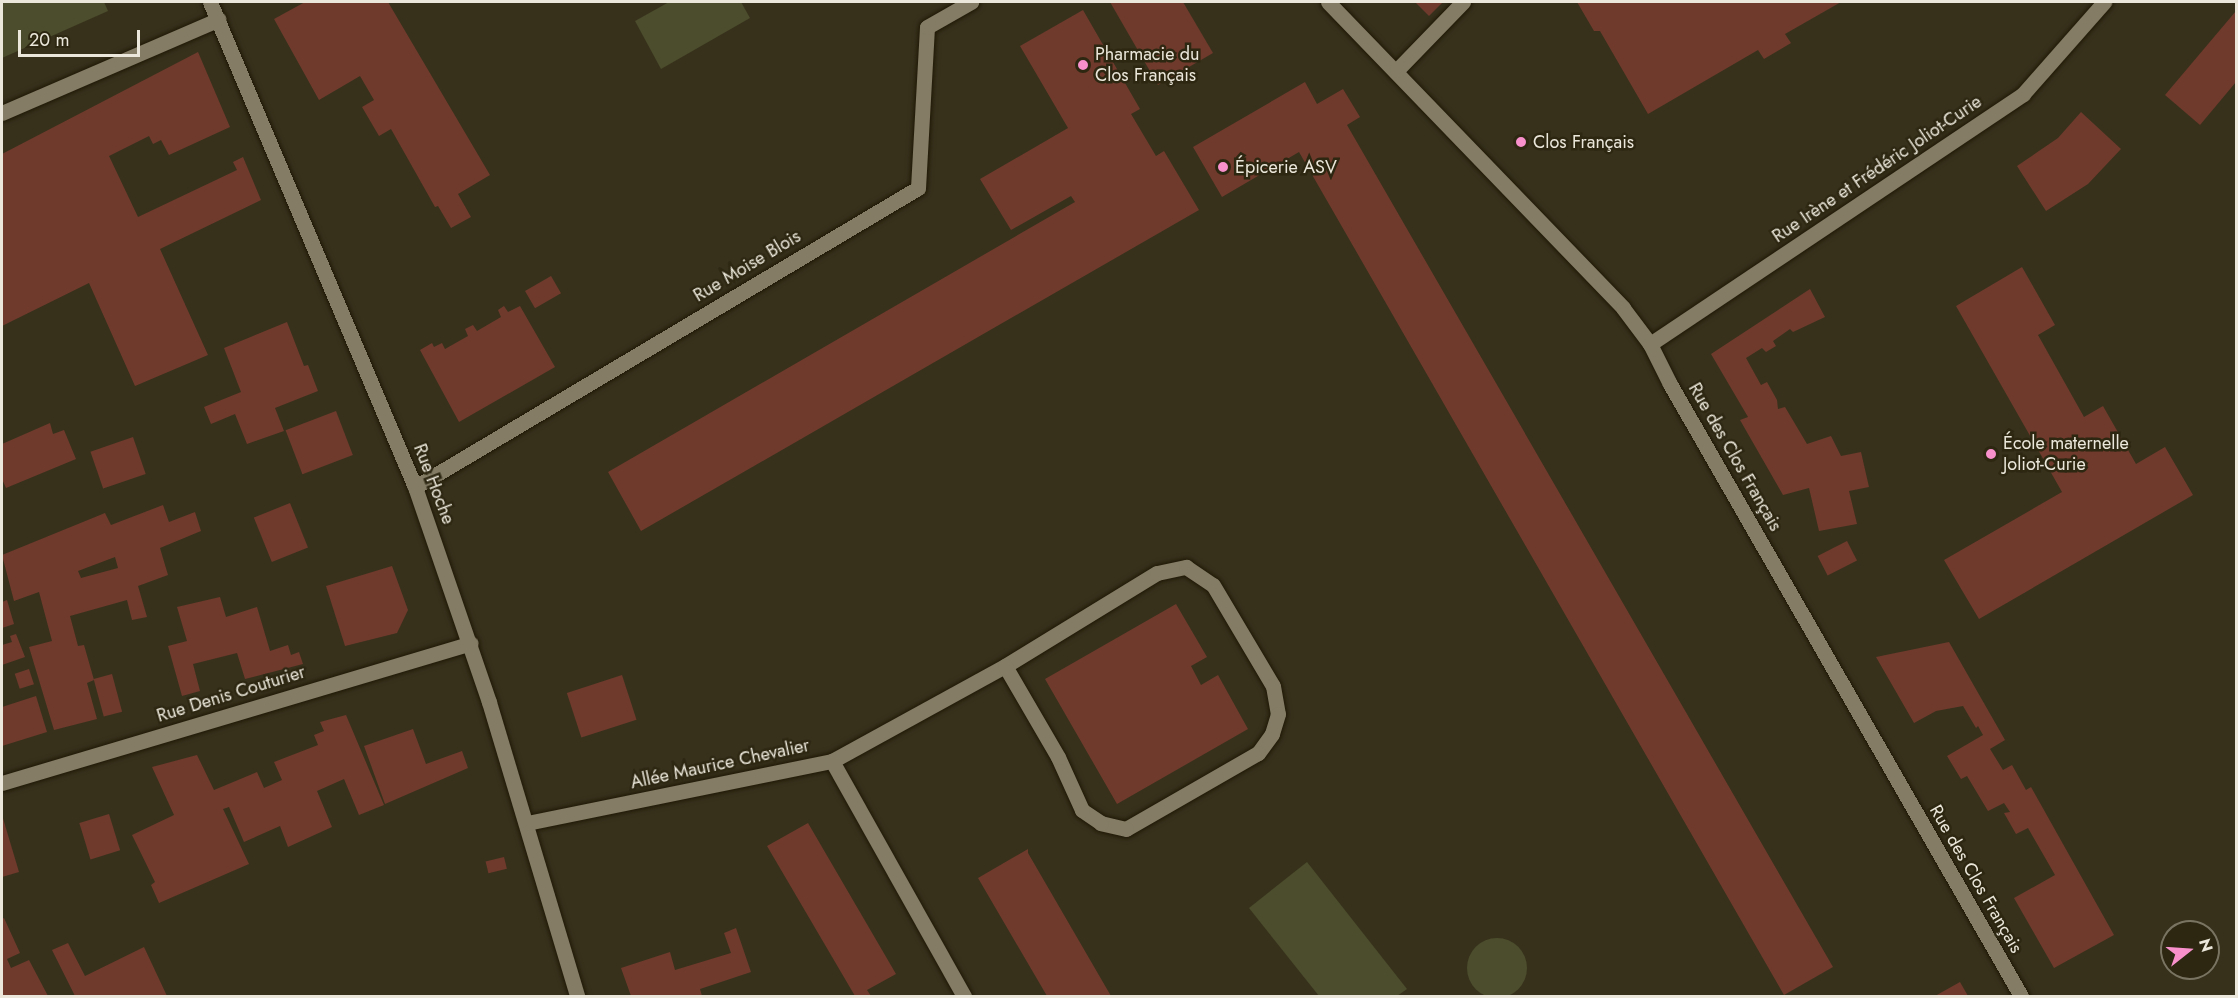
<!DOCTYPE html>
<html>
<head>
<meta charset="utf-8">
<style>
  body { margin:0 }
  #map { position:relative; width:2238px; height:998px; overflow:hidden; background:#37311c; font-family:Jost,sans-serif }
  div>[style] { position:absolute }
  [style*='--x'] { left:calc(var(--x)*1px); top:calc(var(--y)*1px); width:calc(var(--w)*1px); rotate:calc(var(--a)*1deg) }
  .green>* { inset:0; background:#4b4d2c }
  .round { border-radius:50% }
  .building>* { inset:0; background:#6f3a2c; transform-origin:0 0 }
  .roads { filter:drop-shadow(0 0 2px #1f1805) drop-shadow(0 0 2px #1f1805) }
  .street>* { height:15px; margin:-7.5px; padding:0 7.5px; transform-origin:7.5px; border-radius:7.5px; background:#847c65 }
  .dots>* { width:16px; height:16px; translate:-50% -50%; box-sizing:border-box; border:3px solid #2d2712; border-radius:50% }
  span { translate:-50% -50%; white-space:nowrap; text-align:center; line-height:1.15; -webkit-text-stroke:5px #2d2712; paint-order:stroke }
  .poi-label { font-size:18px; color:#ebe7da }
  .left { translate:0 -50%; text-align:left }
  .street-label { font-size:18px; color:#ebe7da }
  .frame { position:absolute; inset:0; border:3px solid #ebe7da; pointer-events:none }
  .north { position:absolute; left:2160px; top:920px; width:60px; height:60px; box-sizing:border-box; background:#2d2712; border:2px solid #797462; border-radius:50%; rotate:73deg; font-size:16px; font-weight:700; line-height:24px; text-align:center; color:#ebe7da }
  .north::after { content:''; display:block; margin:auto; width:21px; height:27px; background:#f890cc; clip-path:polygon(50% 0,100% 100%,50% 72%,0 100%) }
  .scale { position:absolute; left:18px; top:30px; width:122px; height:27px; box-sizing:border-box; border:3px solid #ebe7da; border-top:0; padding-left:8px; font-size:18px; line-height:21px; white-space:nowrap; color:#ebe7da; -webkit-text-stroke:4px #2d2712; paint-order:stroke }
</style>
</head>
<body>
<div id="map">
  <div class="green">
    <div style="clip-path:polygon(2px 2px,104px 2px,108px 11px,2px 58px)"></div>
    <div style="clip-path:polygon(669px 2px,741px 2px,750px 18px,661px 69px,635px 21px)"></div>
    <div style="clip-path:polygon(1307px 862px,1407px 989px,1397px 996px,1319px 996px,1249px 908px)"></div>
    <div class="round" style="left:1467px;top:938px;width:60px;height:60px"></div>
  </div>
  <div class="building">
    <div style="clip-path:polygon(305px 2px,388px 2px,490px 175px,458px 194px,471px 217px,451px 228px,438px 206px,435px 207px,391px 129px,379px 136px,362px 107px,374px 100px,360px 76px,319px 100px,274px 19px)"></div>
    <div style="clip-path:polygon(1110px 2px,1183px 2px,1213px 53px,1158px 85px)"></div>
    <div style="clip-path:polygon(1415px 2px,1443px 2px,1429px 16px)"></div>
    <div style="clip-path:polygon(1577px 2px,1841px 2px,1785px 34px,1791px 43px,1764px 59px,1758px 50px,1648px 114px,1600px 31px,1594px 31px)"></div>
    <div style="clip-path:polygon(1083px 10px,1140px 109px,1131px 114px,1156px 156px,1164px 151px,1199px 210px,641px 531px,608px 472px,1075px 202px,1071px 196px,1011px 230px,980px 179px,1068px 128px,1020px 46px)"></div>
    <div style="clip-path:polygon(2236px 11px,2236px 82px,2200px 125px,2165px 95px)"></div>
    <div style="clip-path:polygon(198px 52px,230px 127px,169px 155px,161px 140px,153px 144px,149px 136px,109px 156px,138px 217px,237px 170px,233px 162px,243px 157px,261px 200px,160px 249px,208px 355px,135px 386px,89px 283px,2px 326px,2px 154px)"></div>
    <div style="clip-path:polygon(1305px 82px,1317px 104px,1343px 89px,1360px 117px,1347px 125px,1833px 967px,1784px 995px,1299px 152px,1222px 197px,1193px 147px)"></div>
    <div style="clip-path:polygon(2081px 112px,2121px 149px,2088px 184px,2046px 211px,2017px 166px,2058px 138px)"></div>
    <div style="clip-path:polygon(2022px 267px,2055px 325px,2038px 335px,2084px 417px,2103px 406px,2136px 464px,2165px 447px,2193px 495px,1979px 619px,1944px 560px,2062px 492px,1956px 306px)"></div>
    <div style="left:551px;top:276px;width:20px;height:30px;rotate:60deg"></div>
    <div style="clip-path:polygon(1810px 289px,1825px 317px,1793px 332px,1790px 329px,1773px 341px,1776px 346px,1766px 352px,1762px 348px,1746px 358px,1761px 385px,1767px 382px,1777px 400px,1778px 409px,1785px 407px,1807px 444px,1831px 436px,1841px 456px,1861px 452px,1869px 487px,1849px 491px,1857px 524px,1819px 531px,1809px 488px,1783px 495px,1740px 420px,1748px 417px,1711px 354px)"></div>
    <div style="clip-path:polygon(504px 306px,508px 312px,520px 306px,555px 367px,459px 422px,420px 350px,432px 343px,434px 347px,442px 343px,445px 349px,468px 336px,465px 329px,473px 325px,477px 331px,501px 317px,498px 310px)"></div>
    <div style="clip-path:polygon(287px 322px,304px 366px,308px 365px,318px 391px,275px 408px,284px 431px,247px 444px,235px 414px,211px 424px,204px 407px,241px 392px,224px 348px)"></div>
    <div style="left:336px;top:411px;width:47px;height:54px;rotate:69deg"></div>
    <div style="clip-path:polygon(50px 423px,53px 434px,64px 430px,76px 459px,6px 488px,2px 479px,2px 444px)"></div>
    <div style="left:133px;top:437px;width:39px;height:45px;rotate:71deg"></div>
    <div style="left:290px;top:503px;width:48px;height:39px;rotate:68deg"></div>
    <div style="clip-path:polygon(evenodd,163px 505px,169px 522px,195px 512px,201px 531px,160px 548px,168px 575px,138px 586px,147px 617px,132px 620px,127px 600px,70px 616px,78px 646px,84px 645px,94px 680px,87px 683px,97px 719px,54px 730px,29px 647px,52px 641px,39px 592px,14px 601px,2px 555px,105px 513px,111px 525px,163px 505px,115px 557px,118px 568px,81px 578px,78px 571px,115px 557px)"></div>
    <div style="left:1847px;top:541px;width:22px;height:33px;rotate:63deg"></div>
    <div style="clip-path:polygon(392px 566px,408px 610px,397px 633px,345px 646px,326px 586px)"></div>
    <div style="clip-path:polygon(220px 597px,226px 617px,257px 607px,270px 651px,288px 645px,291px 655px,299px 652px,303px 664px,245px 679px,237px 653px,193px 664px,200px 691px,182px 696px,168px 646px,187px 641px,177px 607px)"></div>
    <div style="clip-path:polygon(7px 600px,14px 624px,2px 628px,2px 602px)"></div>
    <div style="clip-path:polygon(1176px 604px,1207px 657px,1191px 666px,1201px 685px,1218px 675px,1248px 729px,1117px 804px,1045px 679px)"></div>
    <div style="clip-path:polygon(16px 634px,25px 657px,2px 665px,2px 645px,12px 642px,10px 636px)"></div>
    <div style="clip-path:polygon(1949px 642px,2005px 740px,1990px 749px,2003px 770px,2012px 765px,2026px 790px,2031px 787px,2114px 935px,2054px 968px,2014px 898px,2055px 875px,2028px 828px,2016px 834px,2004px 813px,2010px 812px,2004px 803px,1988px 811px,1967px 776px,1961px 779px,1947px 756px,1983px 735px,1978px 726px,1976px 728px,1963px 706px,1936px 711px,1914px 723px,1876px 657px)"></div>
    <div style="left:29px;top:669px;width:16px;height:15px;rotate:72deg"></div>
    <div style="left:112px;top:674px;width:39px;height:19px;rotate:75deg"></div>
    <div style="left:622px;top:675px;width:47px;height:58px;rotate:72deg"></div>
    <div style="clip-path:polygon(36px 696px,47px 732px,2px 746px,2px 707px)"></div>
    <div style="clip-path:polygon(346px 715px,384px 805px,359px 815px,344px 779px,317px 791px,332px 827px,288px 847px,280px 826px,244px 842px,229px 807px,223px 809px,249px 864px,159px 903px,151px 885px,155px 882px,132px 835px,174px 815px,152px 767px,197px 755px,214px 790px,257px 772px,264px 788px,282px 780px,274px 762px,318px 745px,314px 735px,324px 731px,320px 722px)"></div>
    <div style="clip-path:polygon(413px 729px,426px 764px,462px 751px,468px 768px,385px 804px,364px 746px)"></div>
    <div style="left:109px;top:814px;width:38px;height:31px;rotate:73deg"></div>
    <div style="clip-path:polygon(2px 815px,19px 872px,2px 877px)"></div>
    <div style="clip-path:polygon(808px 823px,896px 974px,867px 990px,871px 996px,855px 996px,767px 846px)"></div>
    <div style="clip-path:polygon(1028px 849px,1028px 853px,1111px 996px,1047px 996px,978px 878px)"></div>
    <div style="left:504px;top:857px;width:12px;height:19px;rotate:76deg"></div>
    <div style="clip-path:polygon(4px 918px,20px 953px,7px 959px,11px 968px,29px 960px,48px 996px,2px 996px,2px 919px)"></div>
    <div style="clip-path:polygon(736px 928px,751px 972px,700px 989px,702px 996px,631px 996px,621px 968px,670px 952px,675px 970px,731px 953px,724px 933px)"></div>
    <div style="clip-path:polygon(68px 943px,85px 976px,144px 947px,167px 996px,75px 996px,52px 950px)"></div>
    <div style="clip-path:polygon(1960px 982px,1968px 996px,1935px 996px)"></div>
  </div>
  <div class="roads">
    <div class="street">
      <div style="--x:210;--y:2;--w:527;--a:67.09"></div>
      <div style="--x:415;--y:487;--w:227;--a:71"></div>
      <div style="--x:489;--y:702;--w:307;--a:73.3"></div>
      <div style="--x:1328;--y:2;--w:425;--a:46"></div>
      <div style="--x:1623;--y:308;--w:45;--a:53.1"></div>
      <div style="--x:1650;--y:344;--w:45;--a:63.4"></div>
      <div style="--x:1670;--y:384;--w:706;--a:60.16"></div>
      <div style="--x:1397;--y:70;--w:95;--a:-45.9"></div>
      <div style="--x:2;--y:113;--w:236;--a:-23.4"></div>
      <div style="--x:1650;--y:344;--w:449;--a:-33.8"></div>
      <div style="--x:2023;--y:94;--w:123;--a:-48.6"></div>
      <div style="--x:415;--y:487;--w:585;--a:-30.73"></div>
      <div style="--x:918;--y:188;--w:161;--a:-86.8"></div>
      <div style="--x:927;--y:27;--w:51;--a:-29.6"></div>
      <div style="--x:832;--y:761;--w:197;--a:-28.8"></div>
      <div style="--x:1005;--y:666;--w:178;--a:-31.5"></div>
      <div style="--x:1157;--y:573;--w:30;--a:-12"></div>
      <div style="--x:1186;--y:567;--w:32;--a:34"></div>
      <div style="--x:1213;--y:585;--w:117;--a:59.3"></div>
      <div style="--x:1273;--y:686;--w:28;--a:80"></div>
      <div style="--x:1278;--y:714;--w:21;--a:107"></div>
      <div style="--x:1272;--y:734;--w:24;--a:126"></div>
      <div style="--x:1258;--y:753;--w:152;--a:150.1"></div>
      <div style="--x:1126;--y:829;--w:26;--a:-167"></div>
      <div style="--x:1101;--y:823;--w:23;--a:-146"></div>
      <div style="--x:1082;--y:810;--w:58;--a:-114.4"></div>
      <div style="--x:1058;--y:757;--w:105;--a:-120.2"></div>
      <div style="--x:2;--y:783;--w:489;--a:-16.6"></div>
      <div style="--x:527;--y:823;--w:311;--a:-11.5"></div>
      <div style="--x:832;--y:761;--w:270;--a:60.7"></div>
    </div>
  </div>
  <div class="dots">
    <div style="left:1083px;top:65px;background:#f890cc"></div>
    <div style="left:1521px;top:142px;background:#f890cc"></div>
    <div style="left:1223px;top:167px;background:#f890cc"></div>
    <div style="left:1991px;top:454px;background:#f890cc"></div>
  </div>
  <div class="poi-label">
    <span class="left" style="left:1095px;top:65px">Pharmacie du<br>Clos Français</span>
    <span class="left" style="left:1533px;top:142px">Clos Français</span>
    <span class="left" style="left:1235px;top:167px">Épicerie ASV</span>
    <span class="left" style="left:2003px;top:454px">École maternelle<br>Joliot-Curie</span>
  </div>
  <div class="street-label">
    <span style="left:1877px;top:169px;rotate:-34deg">Rue Irène et Frédéric Joliot-Curie</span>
    <span style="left:747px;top:266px;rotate:-31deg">Rue Moise Blois</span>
    <span style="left:1735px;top:457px;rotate:60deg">Rue des Clos Français</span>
    <span style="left:434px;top:484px;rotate:69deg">Rue Hoche</span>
    <span style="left:231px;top:694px;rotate:-17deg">Rue Denis Couturier</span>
    <span style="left:720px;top:764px;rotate:-12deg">Allée Maurice Chevalier</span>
    <span style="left:1976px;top:879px;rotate:60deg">Rue des Clos Français</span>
  </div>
  <div class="frame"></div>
  <div class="north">N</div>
  <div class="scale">20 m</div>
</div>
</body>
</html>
